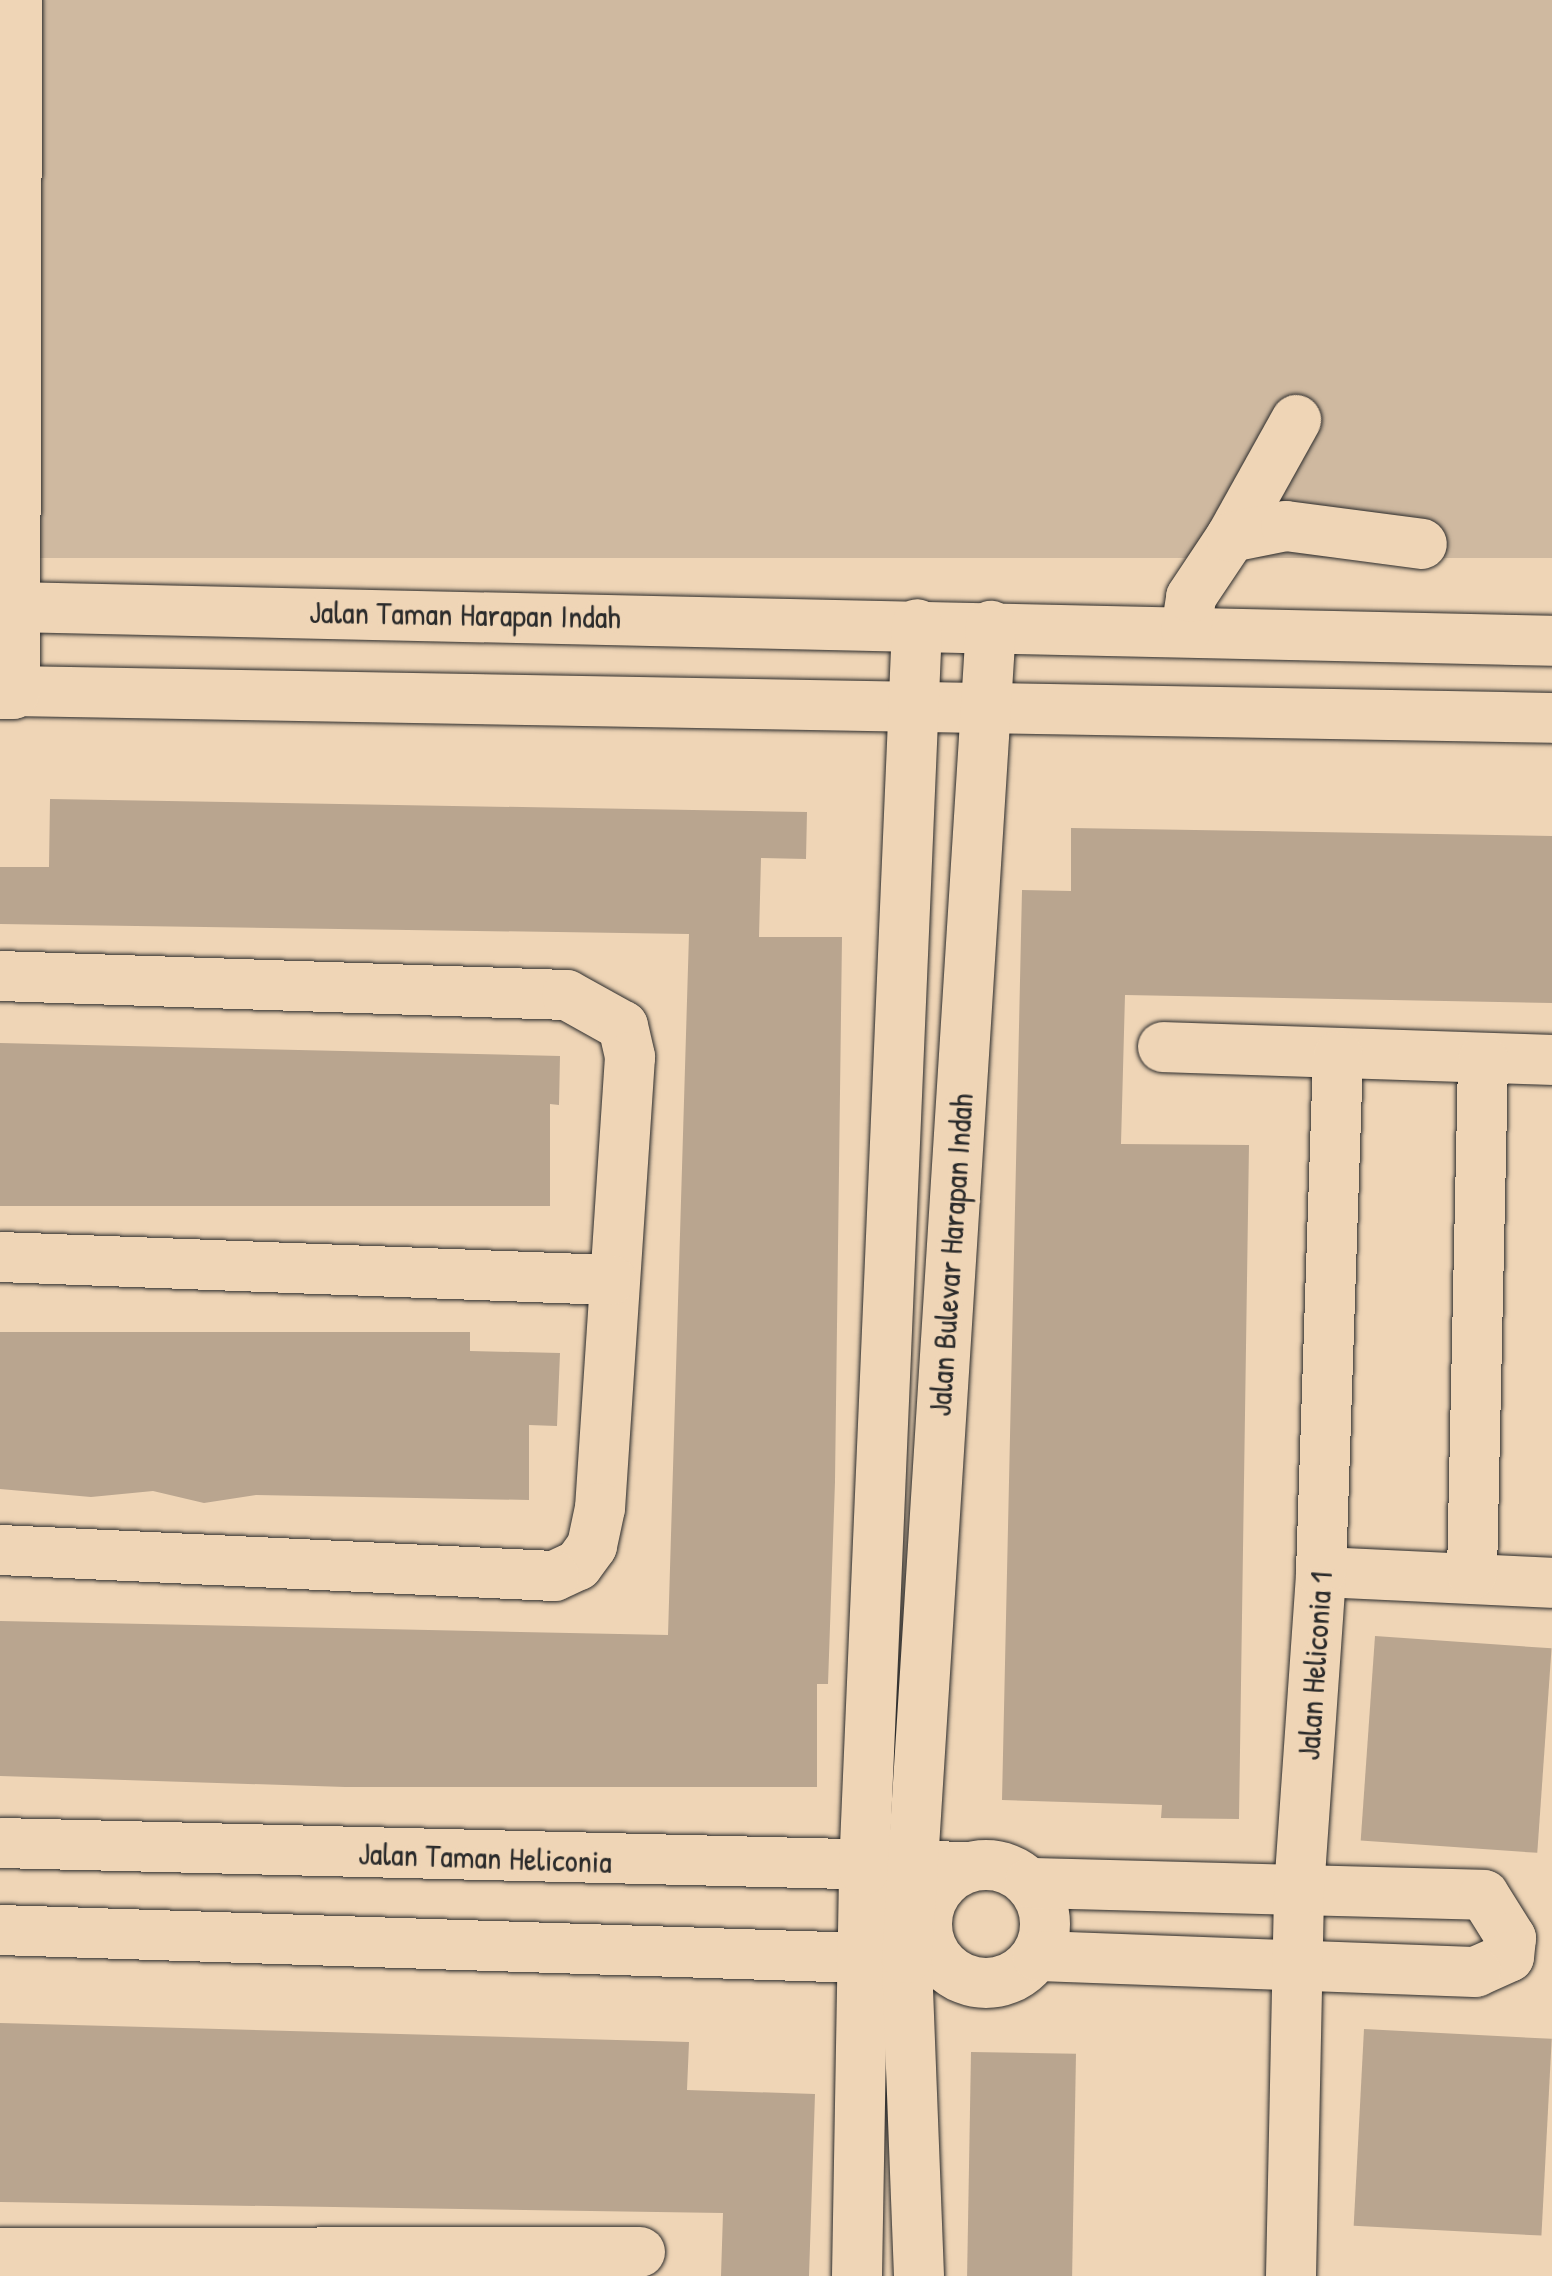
<!DOCTYPE html>
<html>
<head>
<meta charset="utf-8">
<style>
  body { margin:0 }
  #map { position:relative; width:1552px; height:2276px; overflow:hidden; background:#efd5b6; font-family:"Patrick Hand",sans-serif }
  div>[style] { position:absolute }
  [style*='--x'] { left:calc(var(--x)*1px); top:calc(var(--y)*1px); width:calc(var(--w)*1px); rotate:calc(var(--a)*1deg) }
  .green>* { inset:0; background:#cfb9a0; transform-origin:0 0 }
  .building>* { inset:0; background:#b9a58f; transform-origin:0 0 }
  .roads { filter:drop-shadow(0 0 2px #2b2b2b) drop-shadow(0 0 2px #2b2b2b) }
  .street>* { height:50px; margin:-25px; padding:0 25px; transform-origin:25px; border-radius:25px; background:#efd5b6 }
  .street>.ring { margin:-25px; padding:0; box-sizing:content-box; background:none; border:50px solid #efd5b6; border-radius:50% }
  .secondary>* { height:55px; margin:-27.5px; padding:0 27.5px; transform-origin:27.5px; border-radius:27.5px; background:#efd5b6 }
  span { translate:-50% -50%; white-space:nowrap; text-align:center; line-height:1.15; -webkit-text-stroke:9px #efd5b6; paint-order:stroke }
  .street-label { font-size:32px; color:#2b2b2b }
</style>
</head>
<body>
<div id="map">
  <div class="green">
    <div style="left:0;top:0;width:1552px;height:558px"></div>
  </div>
  <div class="building">
    <div style="clip-path:polygon(50px 799px,807px 812px,806px 859px,761px 858px,759px 937px,842px 937px,835px 1482px,828px 1684px,817px 1684px,817px 1787px,345px 1787px,0 1776px,0 1621px,668px 1635px,689px 934px,0 924px,0 867px,49px 867px)"></div>
    <div style="clip-path:polygon(1071px 828px,1552px 836px,1552px 1003px,1125px 995px,1121px 1144px,1249px 1145px,1239px 1819px,1161px 1818px,1162px 1805px,1002px 1800px,1022px 890px,1071px 891px)"></div>
    <div style="clip-path:polygon(0 1043px,560px 1056px,559px 1105px,550px 1104px,550px 1206px,0 1206px)"></div>
    <div style="clip-path:polygon(0 1332px,470px 1332px,470px 1351px,560px 1353px,557px 1426px,529px 1425px,529px 1500px,256px 1495px,204px 1503px,153px 1491px,91px 1497px,0 1489px)"></div>
    <div style="left:1375px;top:1636px;width:177px;height:205px;rotate:4deg"></div>
    <div style="clip-path:polygon(0 2023px,689px 2042px,687px 2090px,815px 2094px,809px 2276px,721px 2276px,723px 2213px,0 2202px)"></div>
    <div style="left:1364px;top:2029px;width:188px;height:197px;rotate:3deg"></div>
    <div style="left:971px;top:2052px;width:105px;height:224px;rotate:1deg"></div>
  </div>
  <div class="roads">
    <div class="street">
      <div style="--x:1231;--y:537;--w:134;--a:-60.9"></div>
      <div style="--x:12;--y:607;--w:1540;--a:1.26"></div>
      <div style="--x:1186;--y:630;--w:33;--a:-81"></div>
      <div style="--x:1191;--y:597;--w:72;--a:-56.3"></div>
      <div style="--x:1231;--y:537;--w:56;--a:-11.3"></div>
      <div style="--x:1286;--y:526;--w:137;--a:7.5"></div>
      <div style="--x:12;--y:691;--w:1540;--a:1"></div>
      <div style="--x:0;--y:976;--w:567;--a:1.92"></div>
      <div style="--x:567;--y:995;--w:64;--a:29"></div>
      <div style="--x:623;--y:1026;--w:32;--a:77"></div>
      <div style="--x:630;--y:1057;--w:452;--a:93.8"></div>
      <div style="--x:600;--y:1508;--w:39;--a:102"></div>
      <div style="--x:592;--y:1546;--w:24;--a:126"></div>
      <div style="--x:578;--y:1565;--w:26;--a:155"></div>
      <div style="--x:554;--y:1576;--w:555;--a:-177.31"></div>
      <div style="--x:1163;--y:1047;--w:389;--a:1.9"></div>
      <div style="--x:0;--y:1257;--w:611;--a:2.16"></div>
      <div style="--x:1321;--y:1572;--w:231;--a:2.7"></div>
      <div style="--x:1472;--y:1574;--w:514;--a:-88.77"></div>
      <div style="--x:0;--y:1843;--w:969;--a:1.42"></div>
      <div class="ring" style="left:927px;top:1865px;width:68px;height:68px"></div>
      <div style="--x:1030;--y:1883;--w:454;--a:1.5"></div>
      <div style="--x:1484;--y:1895;--w:51;--a:57.9"></div>
      <div style="--x:1511;--y:1938;--w:19;--a:96"></div>
      <div style="--x:1509;--y:1957;--w:36;--a:156"></div>
      <div style="--x:1476;--y:1972;--w:439;--a:-177.9"></div>
      <div style="--x:0;--y:1930;--w:894;--a:1.86"></div>
      <div style="--x:0;--y:2253;--w:640;--a:-0.09"></div>
      <div style="--x:857;--y:2276;--w:406;--a:-89"></div>
      <div style="--x:864;--y:1870;--w:1247;--a:-87.56"></div>
      <div style="--x:919;--y:2276;--w:318;--a:-92.2"></div>
      <div style="--x:907;--y:1958;--w:1335;--a:-86.39"></div>
      <div style="--x:1291;--y:2276;--w:386;--a:-88.8"></div>
      <div style="--x:1299;--y:1890;--w:319;--a:-86"></div>
      <div style="--x:1321;--y:1572;--w:516;--a:-88.11"></div>
    </div>
    <div class="secondary">
      <div style="--x:0;--y:691;--w:12;--a:0"></div>
      <div style="--x:12;--y:691;--w:691;--a:-89.83"></div>
    </div>
  </div>
  <div class="street-label">
    <span style="left:465px;top:615px;rotate:1deg">Jalan Taman Harapan Indah</span>
    <span style="left:951px;top:1255px;rotate:-86deg">Jalan Bulevar Harapan Indah</span>
    <span style="left:1315px;top:1666px;rotate:-86deg">Jalan Heliconia 1</span>
    <span style="left:485px;top:1858px;rotate:2deg">Jalan Taman Heliconia</span>
  </div>
</div>
</body>
</html>
